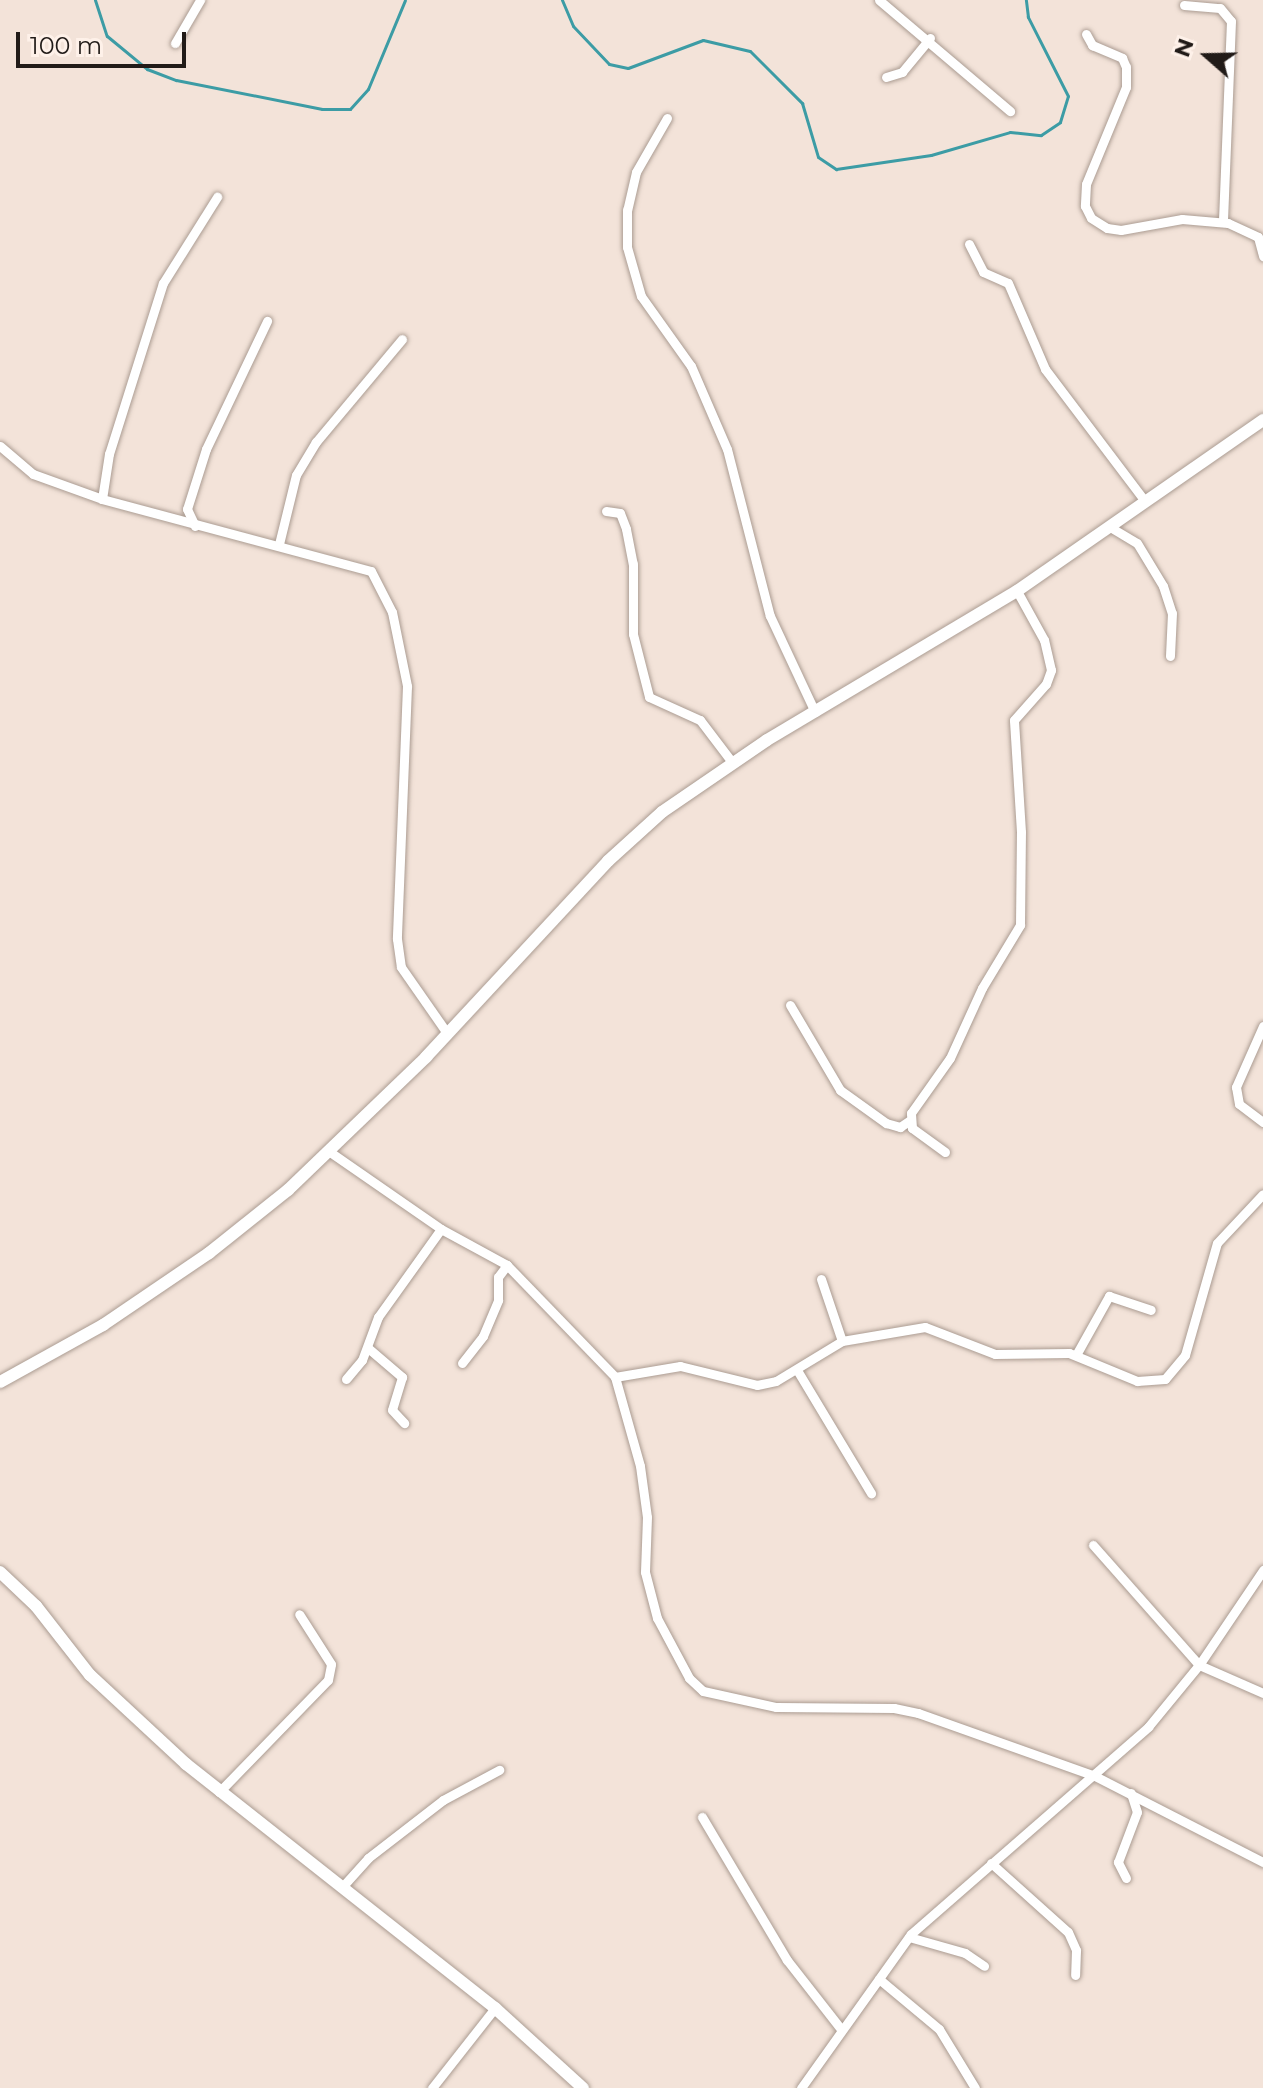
<!DOCTYPE html>
<html>
<head>
<meta charset="utf-8">
<style>
  body { margin:0 }
  #map { position:relative; width:1263px; height:2088px; overflow:hidden; background:#f3e3d9; font-family:Montserrat,sans-serif }
  div>[style] { position:absolute }
  [style*='--x'] { left:calc(var(--x)*1px); top:calc(var(--y)*1px); width:calc(var(--w)*1px); rotate:calc(var(--a)*1deg) }
  .stream>* { height:3px; margin:-1.5px; padding:0 1.5px; transform-origin:1.5px; border-radius:1.5px; background:#3c9ca5 }
  .roads { filter:drop-shadow(0 0 2px #ab9c92) drop-shadow(0 0 2px #ab9c92) }
  .street>* { height:9px; margin:-4.5px; padding:0 4.5px; transform-origin:4.5px; border-radius:4.5px; background:#fff }
  .secondary>* { height:12px; margin:-6px; padding:0 6px; transform-origin:6px; border-radius:6px; background:#fff }
  span { translate:-50% -50%; white-space:nowrap; text-align:center; line-height:1.15; -webkit-text-stroke:8px #fef1e9; paint-order:stroke }
  .north { position:absolute; left:1167px; top:16px; width:80px; height:80px; -webkit-text-stroke:6px #fef1e9; paint-order:stroke; rotate:290deg; font-size:22px; font-weight:700; line-height:32px; text-align:center; color:#211b18 }
  .north::after { content:''; display:block; margin:auto; width:28px; height:36px; background:#211b18; clip-path:polygon(50% 0,100% 100%,50% 72%,0 100%) }
  .scale { position:absolute; left:16px; top:32px; width:170px; height:36px; box-sizing:border-box; border:4px solid #211b18; border-top:0; padding-left:10px; font-size:24px; line-height:28px; white-space:nowrap; color:#211b18; -webkit-text-stroke:6px #fef1e9; paint-order:stroke }
</style>
</head>
<body>
<div id="map">
  <div class="stream">
    <div style="--x:95;--y:0;--w:38;--a:72"></div>
    <div style="--x:107;--y:36;--w:52;--a:39.5"></div>
    <div style="--x:147;--y:69;--w:31;--a:21"></div>
    <div style="--x:176;--y:80;--w:149;--a:11.2"></div>
    <div style="--x:322;--y:109;--w:28;--a:0"></div>
    <div style="--x:350;--y:109;--w:27;--a:-48"></div>
    <div style="--x:368;--y:89;--w:96;--a:-67.4"></div>
    <div style="--x:562;--y:0;--w:28;--a:67"></div>
    <div style="--x:573;--y:26;--w:52;--a:46.5"></div>
    <div style="--x:609;--y:64;--w:19;--a:12"></div>
    <div style="--x:628;--y:68;--w:80;--a:-20.5"></div>
    <div style="--x:703;--y:40;--w:48;--a:13.2"></div>
    <div style="--x:750;--y:51;--w:74;--a:45"></div>
    <div style="--x:802;--y:103;--w:56;--a:73.5"></div>
    <div style="--x:818;--y:157;--w:22;--a:34"></div>
    <div style="--x:836;--y:169;--w:96;--a:-8.4"></div>
    <div style="--x:931;--y:155;--w:82;--a:-16.2"></div>
    <div style="--x:1010;--y:132;--w:31;--a:6"></div>
    <div style="--x:1041;--y:135;--w:23;--a:-34"></div>
    <div style="--x:1060;--y:122;--w:27;--a:-73"></div>
    <div style="--x:1068;--y:96;--w:89;--a:-116.9"></div>
    <div style="--x:1028;--y:17;--w:17;--a:-97"></div>
  </div>
  <div class="roads">
    <div class="street">
      <div style="--x:879;--y:0;--w:172;--a:40.3"></div>
      <div style="--x:1184;--y:5;--w:36;--a:5"></div>
      <div style="--x:1220;--y:8;--w:17;--a:50"></div>
      <div style="--x:1231;--y:21;--w:200;--a:92.3"></div>
      <div style="--x:1086;--y:34;--w:13;--a:61"></div>
      <div style="--x:1092;--y:45;--w:33;--a:23"></div>
      <div style="--x:1122;--y:58;--w:10;--a:66"></div>
      <div style="--x:1126;--y:67;--w:20;--a:90"></div>
      <div style="--x:1126;--y:87;--w:105;--a:112.4"></div>
      <div style="--x:1086;--y:184;--w:22;--a:93"></div>
      <div style="--x:1085;--y:206;--w:13;--a:63"></div>
      <div style="--x:1091;--y:218;--w:19;--a:32"></div>
      <div style="--x:1107;--y:228;--w:14;--a:8"></div>
      <div style="--x:1121;--y:230;--w:62;--a:-10.2"></div>
      <div style="--x:1182;--y:219;--w:46;--a:5"></div>
      <div style="--x:1228;--y:223;--w:33;--a:25"></div>
      <div style="--x:1258;--y:237;--w:20;--a:75"></div>
      <div style="--x:175;--y:43;--w:50;--a:-59.8"></div>
      <div style="--x:886;--y:77;--w:17;--a:-17"></div>
      <div style="--x:902;--y:72;--w:44;--a:-50.5"></div>
      <div style="--x:667;--y:118;--w:62;--a:119.9"></div>
      <div style="--x:636;--y:172;--w:39;--a:103"></div>
      <div style="--x:627;--y:210;--w:37;--a:90"></div>
      <div style="--x:627;--y:247;--w:51;--a:74.1"></div>
      <div style="--x:641;--y:296;--w:86;--a:54.5"></div>
      <div style="--x:691;--y:366;--w:90;--a:66.6"></div>
      <div style="--x:727;--y:449;--w:172;--a:75.6"></div>
      <div style="--x:770;--y:616;--w:106;--a:64.9"></div>
      <div style="--x:969;--y:244;--w:31;--a:63"></div>
      <div style="--x:983;--y:272;--w:27;--a:24"></div>
      <div style="--x:1008;--y:283;--w:94;--a:66.7"></div>
      <div style="--x:1045;--y:369;--w:166;--a:52.9"></div>
      <div style="--x:0;--y:446;--w:43;--a:40.3"></div>
      <div style="--x:33;--y:474;--w:73;--a:19.9"></div>
      <div style="--x:102;--y:499;--w:278;--a:15"></div>
      <div style="--x:371;--y:571;--w:46;--a:62.9"></div>
      <div style="--x:392;--y:612;--w:76;--a:78.5"></div>
      <div style="--x:407;--y:686;--w:253;--a:92.3"></div>
      <div style="--x:397;--y:939;--w:28;--a:82"></div>
      <div style="--x:401;--y:967;--w:80;--a:55.1"></div>
      <div style="--x:102;--y:499;--w:46;--a:-81.2"></div>
      <div style="--x:109;--y:454;--w:179;--a:-72.5"></div>
      <div style="--x:163;--y:283;--w:102;--a:-57.9"></div>
      <div style="--x:606;--y:511;--w:14;--a:8"></div>
      <div style="--x:620;--y:513;--w:17;--a:69"></div>
      <div style="--x:626;--y:529;--w:36;--a:79"></div>
      <div style="--x:633;--y:564;--w:70;--a:90"></div>
      <div style="--x:633;--y:634;--w:65;--a:75.7"></div>
      <div style="--x:649;--y:697;--w:56;--a:24.3"></div>
      <div style="--x:700;--y:720;--w:53;--a:52.7"></div>
      <div style="--x:195;--y:526;--w:19;--a:-115"></div>
      <div style="--x:187;--y:509;--w:63;--a:-72.4"></div>
      <div style="--x:206;--y:449;--w:142;--a:-64.5"></div>
      <div style="--x:1110;--y:527;--w:31;--a:31"></div>
      <div style="--x:1137;--y:543;--w:50;--a:58.8"></div>
      <div style="--x:1163;--y:586;--w:28;--a:72"></div>
      <div style="--x:1172;--y:613;--w:43;--a:92.7"></div>
      <div style="--x:279;--y:544;--w:71;--a:-76.2"></div>
      <div style="--x:296;--y:475;--w:39;--a:-59"></div>
      <div style="--x:316;--y:442;--w:134;--a:-50.1"></div>
      <div style="--x:790;--y:1005;--w:99;--a:59.5"></div>
      <div style="--x:840;--y:1090;--w:57;--a:35.7"></div>
      <div style="--x:886;--y:1123;--w:15;--a:16"></div>
      <div style="--x:900;--y:1127;--w:11;--a:-34"></div>
      <div style="--x:1263;--y:1026;--w:67;--a:113.9"></div>
      <div style="--x:1236;--y:1087;--w:17;--a:80"></div>
      <div style="--x:1239;--y:1104;--w:30;--a:37"></div>
      <div style="--x:330;--y:1152;--w:135;--a:34.7"></div>
      <div style="--x:441;--y:1229;--w:75;--a:28.6"></div>
      <div style="--x:507;--y:1265;--w:156;--a:46"></div>
      <div style="--x:615;--y:1377;--w:92;--a:74.3"></div>
      <div style="--x:640;--y:1466;--w:51;--a:82.2"></div>
      <div style="--x:647;--y:1517;--w:55;--a:92.1"></div>
      <div style="--x:645;--y:1572;--w:48;--a:75.4"></div>
      <div style="--x:657;--y:1618;--w:68;--a:61.9"></div>
      <div style="--x:689;--y:1678;--w:19;--a:43"></div>
      <div style="--x:703;--y:1691;--w:75;--a:12.4"></div>
      <div style="--x:776;--y:1707;--w:118;--a:0.5"></div>
      <div style="--x:894;--y:1708;--w:25;--a:12"></div>
      <div style="--x:918;--y:1713;--w:188;--a:19.6"></div>
      <div style="--x:1095;--y:1776;--w:189;--a:27.1"></div>
      <div style="--x:945;--y:1152;--w:41;--a:-144"></div>
      <div style="--x:912;--y:1128;--w:15;--a:-94"></div>
      <div style="--x:911;--y:1113;--w:67;--a:-54.7"></div>
      <div style="--x:950;--y:1058;--w:77;--a:-65.4"></div>
      <div style="--x:982;--y:988;--w:74;--a:-58.9"></div>
      <div style="--x:1020;--y:925;--w:93;--a:-89.4"></div>
      <div style="--x:1021;--y:832;--w:112;--a:-93.6"></div>
      <div style="--x:1014;--y:720;--w:48;--a:-48.4"></div>
      <div style="--x:1046;--y:684;--w:15;--a:-70"></div>
      <div style="--x:1051;--y:670;--w:31;--a:-103"></div>
      <div style="--x:1044;--y:640;--w:56;--a:-118.9"></div>
      <div style="--x:821;--y:1279;--w:65;--a:71.3"></div>
      <div style="--x:368;--y:1348;--w:45;--a:40.5"></div>
      <div style="--x:402;--y:1377;--w:34;--a:107"></div>
      <div style="--x:392;--y:1410;--w:18;--a:47"></div>
      <div style="--x:1076;--y:1355;--w:68;--a:-60.8"></div>
      <div style="--x:1109;--y:1296;--w:44;--a:18.4"></div>
      <div style="--x:462;--y:1363;--w:34;--a:-52"></div>
      <div style="--x:483;--y:1336;--w:39;--a:-67"></div>
      <div style="--x:498;--y:1300;--w:23;--a:-90"></div>
      <div style="--x:498;--y:1277;--w:15;--a:-53"></div>
      <div style="--x:797;--y:1370;--w:144;--a:59"></div>
      <div style="--x:615;--y:1377;--w:66;--a:-9.6"></div>
      <div style="--x:680;--y:1366;--w:79;--a:13.9"></div>
      <div style="--x:757;--y:1385;--w:19;--a:-12"></div>
      <div style="--x:776;--y:1381;--w:77;--a:-31.2"></div>
      <div style="--x:842;--y:1341;--w:84;--a:-9.6"></div>
      <div style="--x:925;--y:1327;--w:75;--a:21.1"></div>
      <div style="--x:995;--y:1354;--w:74;--a:-0.8"></div>
      <div style="--x:1069;--y:1353;--w:74;--a:22.4"></div>
      <div style="--x:1137;--y:1381;--w:28;--a:-4"></div>
      <div style="--x:1165;--y:1379;--w:31;--a:-50"></div>
      <div style="--x:1185;--y:1355;--w:116;--a:-74.1"></div>
      <div style="--x:1217;--y:1243;--w:67;--a:-46.8"></div>
      <div style="--x:346;--y:1379;--w:25;--a:-50"></div>
      <div style="--x:362;--y:1360;--w:46;--a:-69.6"></div>
      <div style="--x:378;--y:1317;--w:108;--a:-54.4"></div>
      <div style="--x:1093;--y:1545;--w:160;--a:48.5"></div>
      <div style="--x:1199;--y:1665;--w:70;--a:23.6"></div>
      <div style="--x:219;--y:1792;--w:156;--a:-45.8"></div>
      <div style="--x:328;--y:1680;--w:16;--a:-79"></div>
      <div style="--x:331;--y:1664;--w:59;--a:-122.6"></div>
      <div style="--x:702;--y:1817;--w:166;--a:59.3"></div>
      <div style="--x:787;--y:1960;--w:88;--a:52"></div>
      <div style="--x:991;--y:1863;--w:103;--a:41.9"></div>
      <div style="--x:1068;--y:1932;--w:20;--a:66"></div>
      <div style="--x:1076;--y:1950;--w:25;--a:92"></div>
      <div style="--x:1126;--y:1878;--w:18;--a:-117"></div>
      <div style="--x:1118;--y:1862;--w:53;--a:-69.2"></div>
      <div style="--x:1137;--y:1812;--w:20;--a:-108"></div>
      <div style="--x:343;--y:1886;--w:38;--a:-48"></div>
      <div style="--x:368;--y:1858;--w:95;--a:-37.7"></div>
      <div style="--x:443;--y:1800;--w:64;--a:-28.2"></div>
      <div style="--x:909;--y:1937;--w:58;--a:15.9"></div>
      <div style="--x:965;--y:1953;--w:23;--a:34"></div>
      <div style="--x:879;--y:1979;--w:78;--a:39.8"></div>
      <div style="--x:939;--y:2029;--w:69;--a:58.6"></div>
      <div style="--x:432;--y:2088;--w:102;--a:-51.8"></div>
      <div style="--x:801;--y:2088;--w:189;--a:-54.5"></div>
      <div style="--x:911;--y:1934;--w:315;--a:-41.1"></div>
      <div style="--x:1148;--y:1727;--w:80;--a:-50.6"></div>
      <div style="--x:1199;--y:1665;--w:115;--a:-56"></div>
    </div>
    <div class="secondary">
      <div style="--x:0;--y:1382;--w:118;--a:-29"></div>
      <div style="--x:103;--y:1325;--w:128;--a:-34.2"></div>
      <div style="--x:209;--y:1253;--w:101;--a:-38.6"></div>
      <div style="--x:288;--y:1190;--w:192;--a:-43.9"></div>
      <div style="--x:426;--y:1057;--w:267;--a:-47.1"></div>
      <div style="--x:608;--y:861;--w:73;--a:-42.2"></div>
      <div style="--x:662;--y:812;--w:127;--a:-34.4"></div>
      <div style="--x:767;--y:740;--w:291;--a:-30.8"></div>
      <div style="--x:1017;--y:591;--w:300;--a:-34.8"></div>
      <div style="--x:0;--y:1572;--w:50;--a:43.4"></div>
      <div style="--x:36;--y:1606;--w:88;--a:52"></div>
      <div style="--x:90;--y:1675;--w:131;--a:42.8"></div>
      <div style="--x:186;--y:1764;--w:394;--a:38.3"></div>
      <div style="--x:495;--y:2008;--w:119;--a:42.3"></div>
    </div>
  </div>
  <div class="north">N</div>
  <div class="scale">100 m</div>
</div>
</body>
</html>
